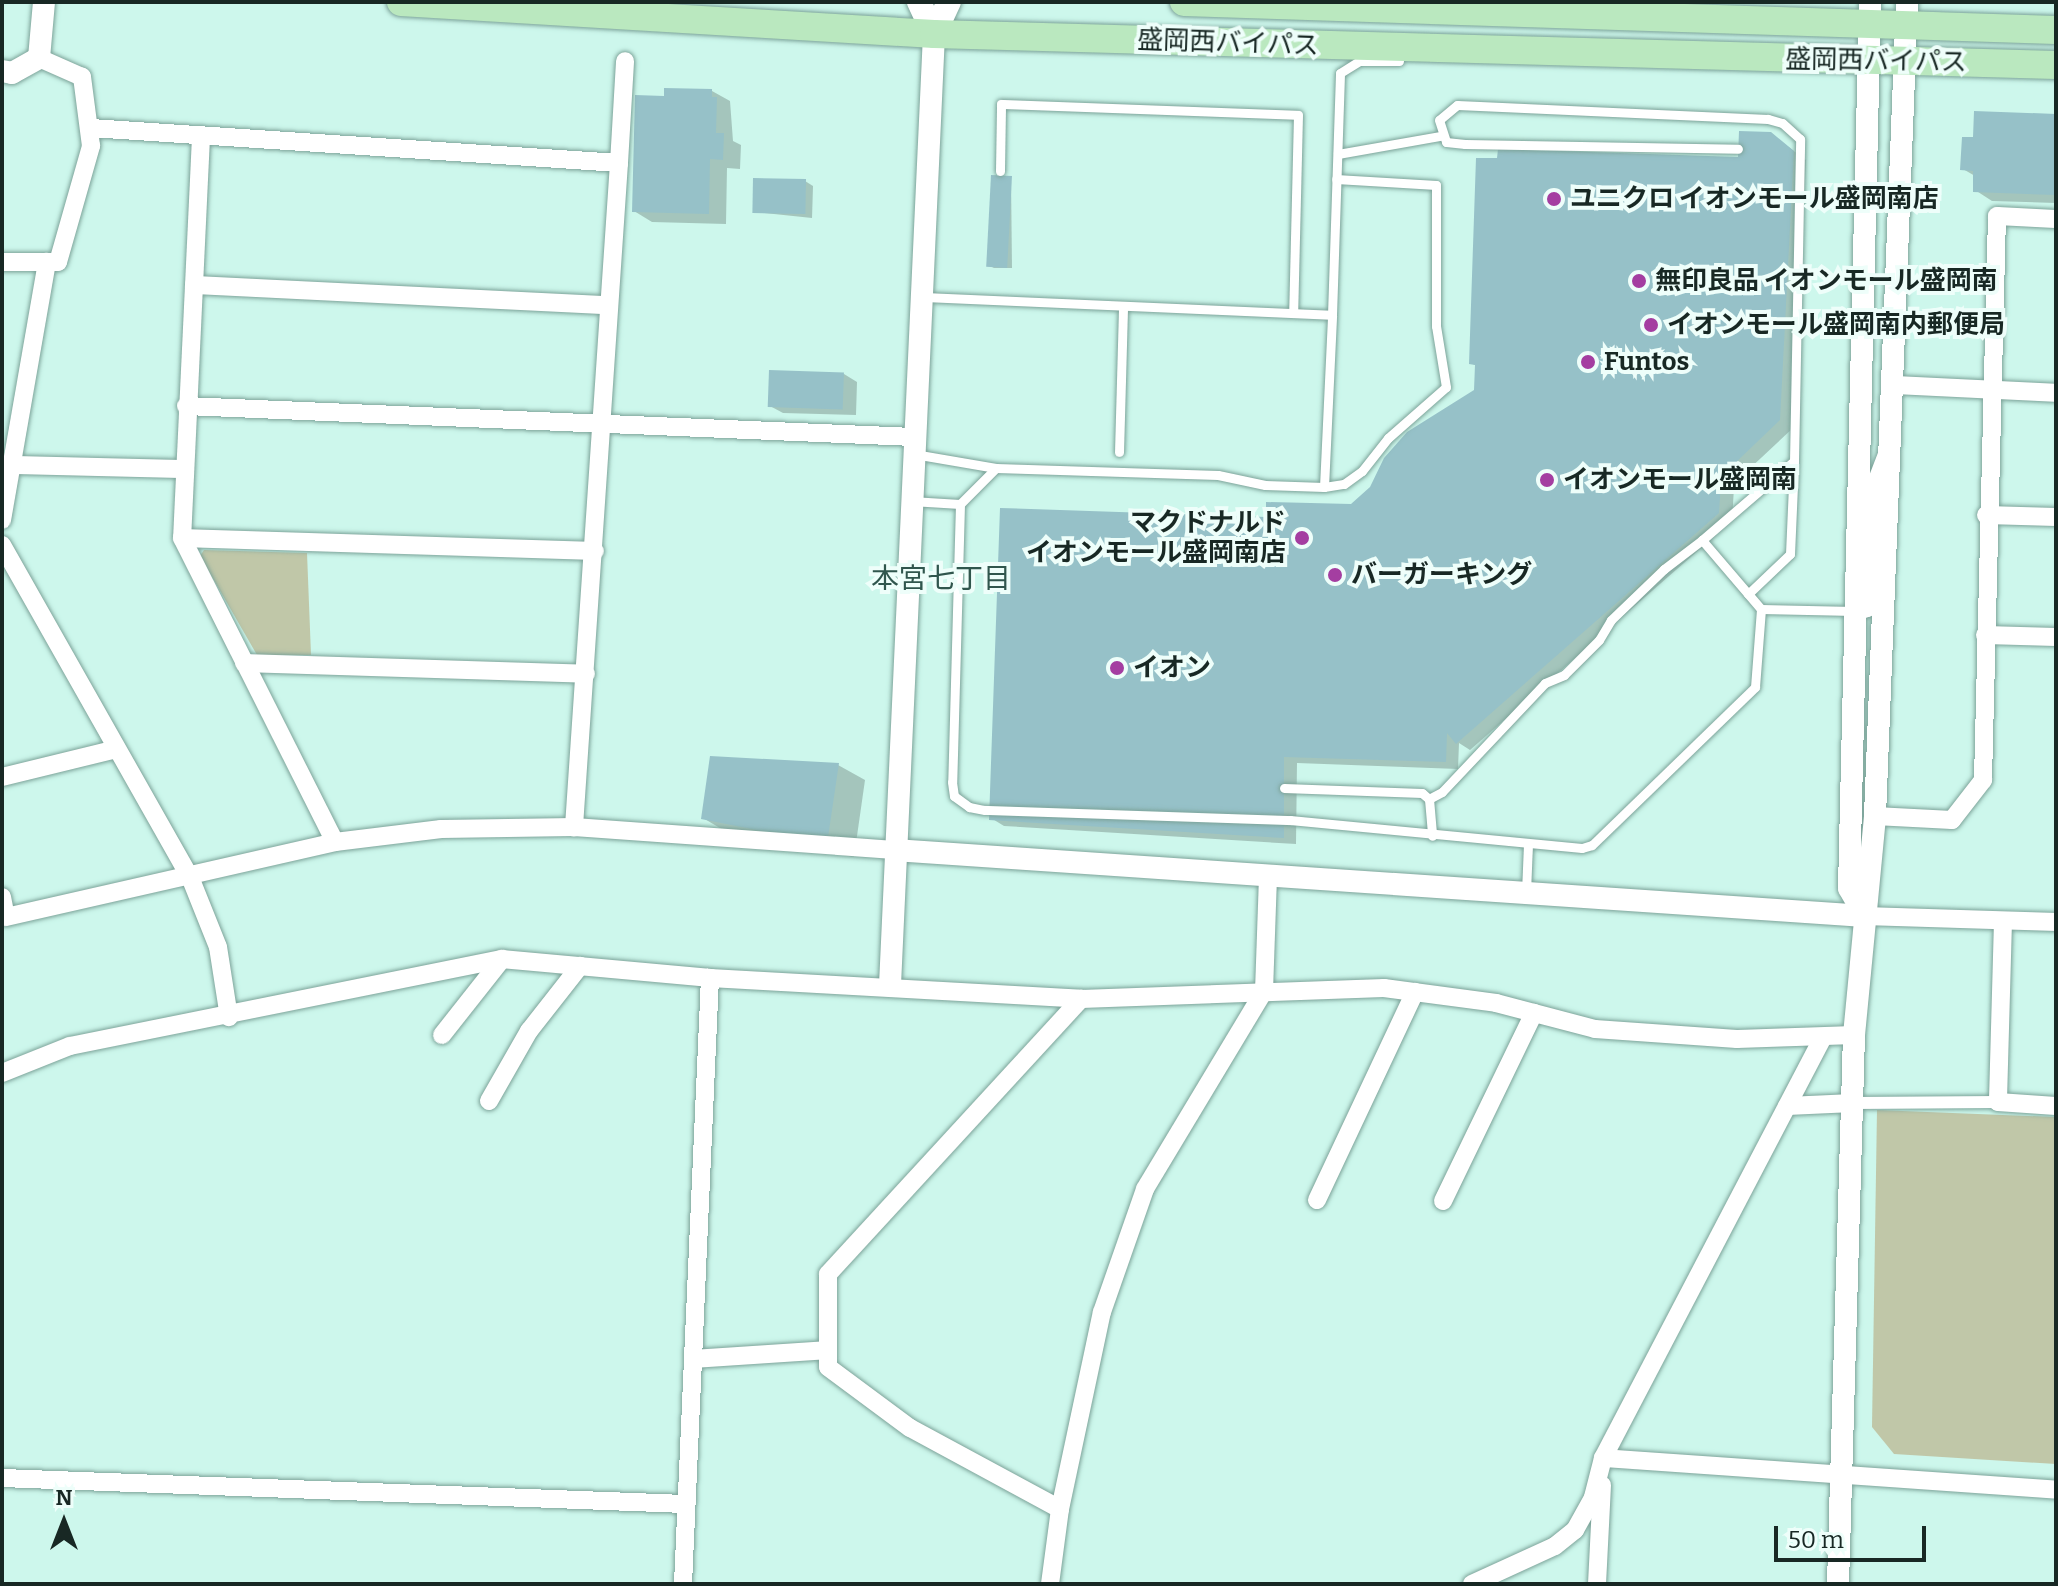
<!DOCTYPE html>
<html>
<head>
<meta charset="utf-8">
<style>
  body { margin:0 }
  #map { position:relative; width:2058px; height:1586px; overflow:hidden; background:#cdf7ec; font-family:Bitter,"Noto Sans JP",serif }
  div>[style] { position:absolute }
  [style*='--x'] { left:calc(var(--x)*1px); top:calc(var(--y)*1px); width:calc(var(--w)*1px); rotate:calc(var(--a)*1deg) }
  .green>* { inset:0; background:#c0c7a8 }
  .shadow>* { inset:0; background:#0003 }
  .building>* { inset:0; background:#96c1c8; transform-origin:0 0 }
  .roads { filter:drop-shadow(0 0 2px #7ca399) drop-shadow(0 0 2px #7ca399) }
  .service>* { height:9px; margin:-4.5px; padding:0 4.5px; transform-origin:4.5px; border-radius:4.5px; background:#fff }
  .pedestrian>* { height:12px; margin:-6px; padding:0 6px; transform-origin:6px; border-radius:6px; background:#fff }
  .minor>* { height:18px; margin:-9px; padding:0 9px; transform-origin:9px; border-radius:9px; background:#fff }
  .tertiary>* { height:22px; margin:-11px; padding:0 11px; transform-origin:11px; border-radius:11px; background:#fff }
  .secondary>* { height:24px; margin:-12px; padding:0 12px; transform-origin:12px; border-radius:12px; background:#fff }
  .trunk>* { height:28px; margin:-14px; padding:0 14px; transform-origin:14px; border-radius:14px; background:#bae8bf }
  .dots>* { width:22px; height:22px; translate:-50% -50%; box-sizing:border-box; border:4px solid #eefefa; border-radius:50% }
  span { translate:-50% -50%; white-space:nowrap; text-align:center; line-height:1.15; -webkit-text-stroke:8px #eefefa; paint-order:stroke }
  .street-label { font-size:26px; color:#182824 }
  .poi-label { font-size:26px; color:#182824; font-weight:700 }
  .left { translate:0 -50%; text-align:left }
  .right { translate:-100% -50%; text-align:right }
  .neighbourhood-label { font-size:28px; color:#30564d }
  .frame { position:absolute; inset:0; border:4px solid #182824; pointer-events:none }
  .north { position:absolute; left:24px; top:1482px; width:80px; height:80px; -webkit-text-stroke:6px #eefefa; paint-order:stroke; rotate:0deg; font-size:22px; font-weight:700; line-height:32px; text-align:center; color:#182824 }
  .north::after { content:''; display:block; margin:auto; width:28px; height:36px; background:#182824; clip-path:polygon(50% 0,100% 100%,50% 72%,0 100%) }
  .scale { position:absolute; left:1774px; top:1526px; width:152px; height:36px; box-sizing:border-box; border:4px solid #182824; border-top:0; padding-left:10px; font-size:24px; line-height:28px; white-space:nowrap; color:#182824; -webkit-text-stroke:6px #eefefa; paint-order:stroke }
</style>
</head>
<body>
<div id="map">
  <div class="green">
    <div style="clip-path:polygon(204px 550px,307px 553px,311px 655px,257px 655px,200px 556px)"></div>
    <div style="clip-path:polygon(1877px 1110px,2056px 1117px,2056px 1464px,1894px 1454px,1872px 1427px)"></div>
  </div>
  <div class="shadow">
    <div style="clip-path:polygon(712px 91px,730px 101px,733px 141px,741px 145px,740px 169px,727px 168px,726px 224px,652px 222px,634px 211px,666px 98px)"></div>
    <div style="clip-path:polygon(2056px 120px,2056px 203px,1992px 201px,1975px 190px,1975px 176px,1963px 169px)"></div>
    <div style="clip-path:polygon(1771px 134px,1806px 160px,1793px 428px,1746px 472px,1735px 471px,1732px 521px,1470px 750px,1459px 743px,1458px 769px,1297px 763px,1296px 844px,1004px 826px,991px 818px,1268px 519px,1352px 506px,1476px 391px,1477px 366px,1471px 363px)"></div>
    <div style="clip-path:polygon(1011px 178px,1012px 268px,994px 268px,990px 266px)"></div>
    <div style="clip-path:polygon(805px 181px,813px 186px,812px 218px,754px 212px)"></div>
    <div style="clip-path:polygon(844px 374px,857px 382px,856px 415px,783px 413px,770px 406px)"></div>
    <div style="clip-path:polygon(838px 765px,865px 780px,854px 857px,730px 834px,703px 818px)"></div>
  </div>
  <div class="building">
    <div style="clip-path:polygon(664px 88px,712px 89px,712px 97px,717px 97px,716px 133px,724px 133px,723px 160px,710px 159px,709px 214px,632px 212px,635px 95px,664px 96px)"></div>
    <div style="clip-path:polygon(1974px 111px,2056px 114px,2056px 195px,1973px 192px,1973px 171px,1960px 170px,1962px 137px,1973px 137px)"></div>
    <div style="clip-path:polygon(1739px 131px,1771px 132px,1794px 151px,1780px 420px,1732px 466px,1722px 465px,1719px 513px,1456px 744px,1447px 733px,1446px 762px,1284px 757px,1284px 838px,989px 820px,1000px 508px,1266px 517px,1266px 502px,1351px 504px,1370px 487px,1384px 458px,1407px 432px,1474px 390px,1475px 365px,1469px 364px,1476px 158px,1497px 158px,1498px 149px,1738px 157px)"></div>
    <div style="left:991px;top:175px;width:21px;height:92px;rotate:3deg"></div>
    <div style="left:753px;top:178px;width:53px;height:35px;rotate:1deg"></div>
    <div style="left:769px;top:370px;width:75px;height:37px;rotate:2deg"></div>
    <div style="clip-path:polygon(710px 756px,839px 763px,827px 844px,701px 819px)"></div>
  </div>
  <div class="roads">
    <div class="service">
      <div style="--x:1338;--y:154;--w:104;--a:-10"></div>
      <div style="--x:1000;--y:171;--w:67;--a:-89.1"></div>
      <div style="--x:1001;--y:104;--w:297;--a:2.1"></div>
      <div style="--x:1298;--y:115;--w:198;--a:91.4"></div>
      <div style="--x:923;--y:297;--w:409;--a:2.5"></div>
      <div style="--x:1332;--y:315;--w:242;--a:-88.1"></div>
      <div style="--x:1340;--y:73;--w:22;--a:-32"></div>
      <div style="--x:1359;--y:61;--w:40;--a:0"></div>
      <div style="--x:1119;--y:452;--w:146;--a:-88.4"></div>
      <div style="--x:914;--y:454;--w:83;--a:9.7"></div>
      <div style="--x:996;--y:468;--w:222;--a:1.8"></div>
      <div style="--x:1218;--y:475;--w:48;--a:12"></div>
      <div style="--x:1265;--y:485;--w:59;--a:1.9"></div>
      <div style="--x:1324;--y:487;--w:172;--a:-87.3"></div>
      <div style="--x:1324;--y:487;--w:20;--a:-9"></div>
      <div style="--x:1344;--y:484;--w:22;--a:-36"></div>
      <div style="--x:1362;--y:471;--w:42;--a:-51.8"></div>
      <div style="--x:1388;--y:438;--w:77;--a:-41.3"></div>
      <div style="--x:1446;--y:387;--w:62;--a:-99.3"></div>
      <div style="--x:1436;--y:326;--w:141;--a:-90"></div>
      <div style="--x:1436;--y:185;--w:100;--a:-176.6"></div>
      <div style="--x:911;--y:501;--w:49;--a:3.5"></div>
      <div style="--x:960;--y:504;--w:51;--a:-45"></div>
      <div style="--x:960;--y:504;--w:278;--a:91.6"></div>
      <div style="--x:952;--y:782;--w:14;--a:82"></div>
      <div style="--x:954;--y:796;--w:19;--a:36"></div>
      <div style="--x:969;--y:807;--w:16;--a:11"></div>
      <div style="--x:985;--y:810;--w:305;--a:1.9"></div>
      <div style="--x:1290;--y:820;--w:293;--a:5.5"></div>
      <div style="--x:1582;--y:848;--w:10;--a:-17"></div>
      <div style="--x:1592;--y:845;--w:227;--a:-44.1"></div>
      <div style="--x:1755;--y:687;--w:78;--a:-85.6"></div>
      <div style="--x:1761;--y:609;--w:91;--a:-130.5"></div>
      <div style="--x:1702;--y:540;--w:48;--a:142.7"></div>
      <div style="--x:1664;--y:569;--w:74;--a:136.1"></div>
      <div style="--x:1611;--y:620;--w:23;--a:121"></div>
      <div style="--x:1599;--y:640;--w:49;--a:135"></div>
      <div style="--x:1564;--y:675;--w:21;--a:157"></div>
      <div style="--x:1545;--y:683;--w:150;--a:133.4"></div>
      <div style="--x:1442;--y:792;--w:15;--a:152"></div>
      <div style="--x:1702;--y:540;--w:121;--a:-40.7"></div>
      <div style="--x:1794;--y:461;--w:322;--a:-88.9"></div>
      <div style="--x:1800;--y:139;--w:24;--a:-138"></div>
      <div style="--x:1782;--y:123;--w:15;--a:-164"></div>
      <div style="--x:1768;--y:119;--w:311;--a:-177.4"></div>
      <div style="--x:1457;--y:105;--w:23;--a:140"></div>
      <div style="--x:1439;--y:120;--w:23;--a:72"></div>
      <div style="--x:1446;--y:142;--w:19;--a:6"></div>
      <div style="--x:1465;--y:144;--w:273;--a:1"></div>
      <div style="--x:1748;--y:594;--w:58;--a:-43.6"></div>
      <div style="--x:1790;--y:554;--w:93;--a:-87.5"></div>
      <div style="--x:1761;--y:609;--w:93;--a:1.2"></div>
      <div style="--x:1284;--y:788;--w:138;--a:2.1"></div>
      <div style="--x:1422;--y:793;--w:9;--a:41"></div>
      <div style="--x:1429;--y:799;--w:37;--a:85"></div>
      <div style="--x:1526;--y:892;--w:48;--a:-87.6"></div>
    </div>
    <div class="pedestrian">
      <div style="--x:1853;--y:1103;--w:145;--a:-0.4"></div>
    </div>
    <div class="minor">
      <div style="--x:91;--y:128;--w:529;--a:3.79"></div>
      <div style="--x:619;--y:163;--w:666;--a:93.88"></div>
      <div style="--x:201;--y:137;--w:401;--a:92.7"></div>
      <div style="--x:182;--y:538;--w:340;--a:63.3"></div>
      <div style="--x:619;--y:163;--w:102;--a:-86.6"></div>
      <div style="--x:2;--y:262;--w:56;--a:0"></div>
      <div style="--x:58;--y:262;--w:121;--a:-74.1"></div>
      <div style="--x:91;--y:146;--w:70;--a:-97.4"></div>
      <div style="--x:82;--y:77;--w:47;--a:-156.2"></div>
      <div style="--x:194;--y:285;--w:415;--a:2.8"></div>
      <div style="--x:1894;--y:385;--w:162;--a:2.8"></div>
      <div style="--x:186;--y:406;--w:729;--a:2.44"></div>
      <div style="--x:14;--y:465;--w:168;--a:1.4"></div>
      <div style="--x:1986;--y:515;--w:70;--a:1.6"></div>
      <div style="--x:2;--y:520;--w:262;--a:-80.1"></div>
      <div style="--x:182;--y:538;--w:413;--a:1.8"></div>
      <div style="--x:2;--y:545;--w:382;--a:60.5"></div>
      <div style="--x:190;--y:877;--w:75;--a:68.2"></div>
      <div style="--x:218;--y:947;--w:71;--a:81.1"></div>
      <div style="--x:1856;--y:612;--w:12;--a:-20"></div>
      <div style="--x:1867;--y:608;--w:10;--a:-79"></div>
      <div style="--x:1869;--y:598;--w:102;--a:-88.9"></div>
      <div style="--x:1871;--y:496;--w:42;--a:-69"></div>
      <div style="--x:1985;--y:635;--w:71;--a:1.6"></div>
      <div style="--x:244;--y:663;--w:342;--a:1.8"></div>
      <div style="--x:2;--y:777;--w:118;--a:-13.7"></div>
      <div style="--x:1875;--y:816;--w:77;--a:3"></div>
      <div style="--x:1952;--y:820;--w:51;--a:-52.2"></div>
      <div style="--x:1983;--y:780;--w:564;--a:-88.58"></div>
      <div style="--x:1997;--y:216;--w:59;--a:2.9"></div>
      <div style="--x:2;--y:897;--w:20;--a:79"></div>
      <div style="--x:6;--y:917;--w:337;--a:-12.8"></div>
      <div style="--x:335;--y:842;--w:107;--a:-7"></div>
      <div style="--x:441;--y:829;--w:133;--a:-0.9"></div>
      <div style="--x:574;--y:827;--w:321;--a:4.1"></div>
      <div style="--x:1865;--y:916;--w:191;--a:1.8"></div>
      <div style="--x:2003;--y:921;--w:181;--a:91.6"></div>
      <div style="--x:1998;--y:1102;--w:58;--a:3.9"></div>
      <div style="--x:442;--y:1035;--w:97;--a:-51.7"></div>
      <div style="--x:2;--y:1073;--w:73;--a:-21.7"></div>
      <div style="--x:70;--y:1046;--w:441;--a:-11.4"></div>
      <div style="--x:502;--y:959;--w:209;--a:5.2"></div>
      <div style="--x:710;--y:978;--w:372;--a:3.2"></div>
      <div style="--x:1081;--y:999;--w:303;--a:-2.1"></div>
      <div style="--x:1384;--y:988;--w:113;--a:7.6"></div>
      <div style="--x:1496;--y:1003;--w:102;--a:14.7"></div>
      <div style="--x:1595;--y:1029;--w:142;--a:4"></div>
      <div style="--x:1737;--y:1039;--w:117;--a:-2"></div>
      <div style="--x:489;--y:1101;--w:81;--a:-60.3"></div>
      <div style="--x:529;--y:1031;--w:83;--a:-51.9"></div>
      <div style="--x:1787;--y:1106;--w:66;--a:-2.6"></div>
      <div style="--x:1317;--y:1200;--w:230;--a:-64.8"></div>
      <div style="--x:1443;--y:1201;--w:209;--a:-64.2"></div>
      <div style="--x:694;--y:1359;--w:134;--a:-3.8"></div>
      <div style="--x:1603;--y:1458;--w:454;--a:4"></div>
      <div style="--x:2;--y:1478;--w:684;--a:2.18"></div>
      <div style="--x:1060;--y:1509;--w:170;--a:-151.6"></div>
      <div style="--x:910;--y:1428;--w:102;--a:-143.4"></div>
      <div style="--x:828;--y:1367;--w:93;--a:-90"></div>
      <div style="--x:828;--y:1274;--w:374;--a:-47.4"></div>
      <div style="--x:683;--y:1584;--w:607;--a:-87.45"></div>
      <div style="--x:1050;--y:1584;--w:76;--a:-82.4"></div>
      <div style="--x:1060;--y:1509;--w:201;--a:-78"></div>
      <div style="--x:1102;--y:1312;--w:130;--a:-70.7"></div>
      <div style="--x:1145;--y:1189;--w:231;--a:-59"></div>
      <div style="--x:1264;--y:991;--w:115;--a:-88"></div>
      <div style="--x:1472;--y:1584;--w:91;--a:-24.6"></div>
      <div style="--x:1555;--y:1546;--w:26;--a:-39"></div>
      <div style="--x:1575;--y:1530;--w:38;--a:-61"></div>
      <div style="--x:1593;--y:1497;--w:40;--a:-75.6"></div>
      <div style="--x:1603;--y:1458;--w:474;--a:-62.4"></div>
      <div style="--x:1597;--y:1584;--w:99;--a:-87.1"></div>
    </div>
    <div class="tertiary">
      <div style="--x:2;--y:71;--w:10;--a:11"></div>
      <div style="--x:12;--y:73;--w:31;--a:-29"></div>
      <div style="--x:39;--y:58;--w:56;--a:-84.9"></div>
      <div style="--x:894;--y:850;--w:973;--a:3.89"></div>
      <div style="--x:1865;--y:916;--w:32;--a:-120"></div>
      <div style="--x:1849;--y:888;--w:886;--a:-88.64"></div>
      <div style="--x:890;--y:985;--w:952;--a:-87.35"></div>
      <div style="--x:1838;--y:1584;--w:549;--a:-88.33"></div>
      <div style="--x:1854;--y:1035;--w:220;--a:-84.5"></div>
      <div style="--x:1875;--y:816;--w:815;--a:-87.75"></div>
    </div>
    <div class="secondary">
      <div style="--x:919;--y:2;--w:35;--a:65"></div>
      <div style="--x:934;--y:34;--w:35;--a:-65"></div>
    </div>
    <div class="trunk">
      <div style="--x:401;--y:2;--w:534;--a:3.44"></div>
      <div style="--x:934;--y:34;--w:1122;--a:1.58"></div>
      <div style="--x:1184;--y:2;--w:872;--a:1.84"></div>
    </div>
  </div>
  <div class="dots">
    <div style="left:1554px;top:199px;background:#a43ea1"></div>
    <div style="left:1639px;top:281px;background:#a43ea1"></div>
    <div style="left:1651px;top:325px;background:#a43ea1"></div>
    <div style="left:1588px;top:362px;background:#a43ea1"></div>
    <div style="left:1547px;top:480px;background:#a43ea1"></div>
    <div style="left:1302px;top:538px;background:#a43ea1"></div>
    <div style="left:1335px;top:575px;background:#a43ea1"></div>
    <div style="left:1117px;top:668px;background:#a43ea1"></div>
  </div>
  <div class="street-label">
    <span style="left:1228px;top:43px;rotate:2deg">盛岡西バイパス</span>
    <span style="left:1876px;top:61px;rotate:1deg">盛岡西バイパス</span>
  </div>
  <div class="poi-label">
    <span class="left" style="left:1570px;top:199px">ユニクロ イオンモール盛岡南店</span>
    <span class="left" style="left:1655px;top:281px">無印良品 イオンモール盛岡南</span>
    <span class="left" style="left:1667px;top:325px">イオンモール盛岡南内郵便局</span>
    <span class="left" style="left:1604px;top:362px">Funtos</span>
    <span class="left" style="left:1563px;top:480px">イオンモール盛岡南</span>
    <span class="right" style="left:1286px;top:538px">マクドナルド<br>イオンモール盛岡南店</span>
    <span class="left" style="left:1351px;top:575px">バーガーキング</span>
    <span class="left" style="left:1133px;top:668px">イオン</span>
  </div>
  <div class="neighbourhood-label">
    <span style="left:941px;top:579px">本宮七丁目</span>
  </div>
  <div class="frame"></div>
  <div class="north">N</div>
  <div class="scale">50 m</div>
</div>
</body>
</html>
